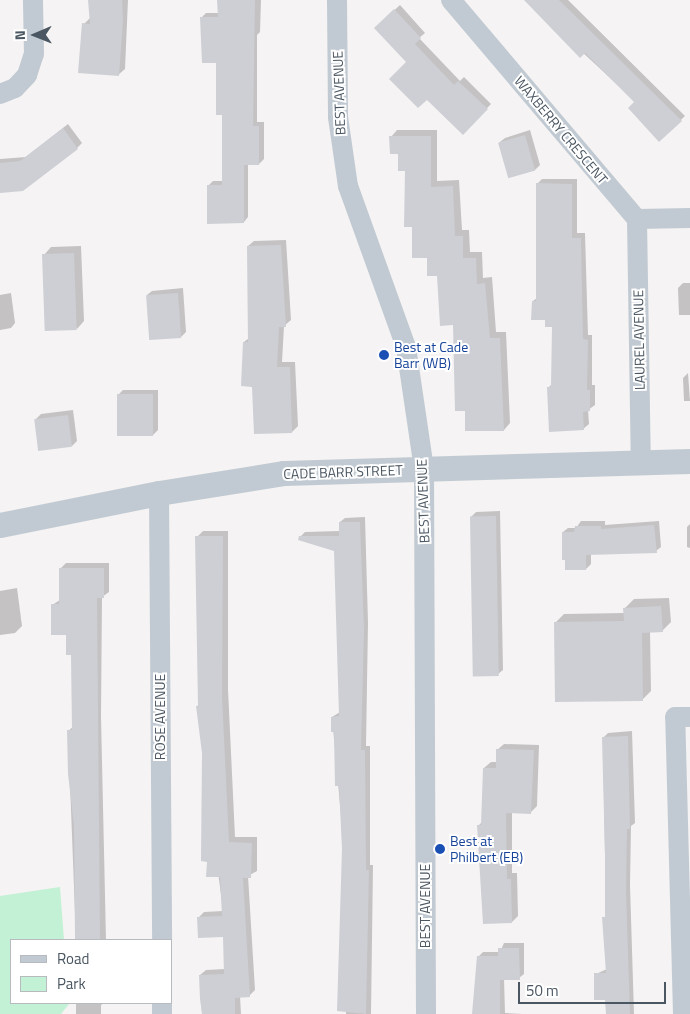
<!DOCTYPE html>
<html>
<head>
<meta charset="utf-8">
<style>
  body { margin:0 }
  #map { position:relative; width:690px; height:1014px; overflow:hidden; background:#f5f3f3; font-family:"Titillium Web",sans-serif }
  div>[style] { position:absolute }
  [style*='--x'] { left:calc(var(--x)*1px); top:calc(var(--y)*1px); width:calc(var(--w)*1px); rotate:calc(var(--a)*1deg) }
  .green>* { inset:0; background:#c3f1d5 }
  .shadow>* { inset:0; background:#0003 }
  .building>* { inset:0; background:#cdcfd5; transform-origin:0 0 }
  .minor>* { height:20px; margin:-10px; padding:0 10px; transform-origin:10px; border-radius:10px; background:#c1cad2 }
  .tertiary>* { height:25px; margin:-12.5px; padding:0 12.5px; transform-origin:12.5px; border-radius:12.5px; background:#c1cad2 }
  .dots>* { width:14px; height:14px; translate:-50% -50%; box-sizing:border-box; border:2px solid #fff; border-radius:50% }
  span { translate:-50% -50%; white-space:nowrap; text-align:center; line-height:1.15; -webkit-text-stroke:4px #fff; paint-order:stroke }
  .street-label { font-size:14px; color:#4a5661 }
  .transit-label { font-size:14px; color:#164399 }
  .left { translate:0 -50%; text-align:left }
  .legend { position:absolute; left:10px; top:939px; width:162px; height:65px; box-sizing:border-box; background:#fff; border:1px solid #b7bbc0; margin:0; padding:6px 9px; list-style:none; font-size:15px; color:#4a5661 }
  .legend li { display:flex; align-items:center; gap:10px; height:25px }
  .legend b { width:25px; border:1px solid #b7bbc0 }
  .north { position:absolute; left:10px; top:10px; width:50px; height:50px; -webkit-text-stroke:4px #fff; paint-order:stroke; rotate:269deg; font-size:14px; font-weight:700; line-height:20px; text-align:center; color:#4a5661 }
  .north::after { content:''; display:block; margin:auto; width:18px; height:22px; background:#4a5661; clip-path:polygon(50% 0,100% 100%,50% 72%,0 100%) }
  .scale { position:absolute; left:518px; top:982px; width:148px; height:22px; box-sizing:border-box; border:2px solid #4a5661; border-top:0; padding-left:6px; font-size:15px; line-height:18px; white-space:nowrap; color:#4a5661; -webkit-text-stroke:4px #fff; paint-order:stroke }
</style>
</head>
<body>
<div id="map">
  <div class="green">
    <div style="clip-path:polygon(60px 887px,64px 940px,11px 940px,11px 1003px,69px 1004px,61px 1014px,0 1014px,0 896px)"></div>
  </div>
  <div class="shadow">
    <div style="clip-path:polygon(89px 0,128px 0,125px 69px,118px 75px,84px 24px,91px 17px)"></div>
    <div style="clip-path:polygon(218px 0,261px 0,260px 32px,257px 35px,257px 122px,264px 122px,264px 159px,259px 164px,248px 164px,248px 217px,244px 222px,209px 185px,213px 181px,224px 181px,224px 114px,217px 62px,201px 18px,206px 13px,219px 13px)"></div>
    <div style="clip-path:polygon(526px 0,568px 0,685px 116px,659px 140px,636px 102px)"></div>
    <div style="clip-path:polygon(400px 5px,425px 33px,419px 38px,460px 81px,464px 77px,491px 104px,463px 133px,407px 62px,375px 28px)"></div>
    <div style="clip-path:polygon(68px 124px,82px 143px,77px 148px,22px 190px,0 191px,0 159px,26px 157px)"></div>
    <div style="clip-path:polygon(397px 130px,437px 130px,437px 181px,459px 180px,462px 230px,469px 230px,470px 252px,482px 252px,483px 278px,492px 277px,496px 332px,506px 332px,510px 423px,504px 430px,466px 410px,455px 324px,438px 275px,413px 225px,407px 169px,391px 137px)"></div>
    <div style="clip-path:polygon(530px 130px,540px 165px,535px 170px,510px 177px,500px 142px,505px 138px)"></div>
    <div style="clip-path:polygon(542px 179px,577px 179px,577px 233px,585px 233px,588px 335px,592px 335px,592px 385px,595px 385px,595px 405px,588px 410px,589px 424px,583px 429px,549px 387px,553px 383px,553px 326px,533px 301px,537px 298px,537px 184px)"></div>
    <div style="clip-path:polygon(286px 240px,291px 320px,284px 326px,282px 362px,295px 362px,298px 426px,292px 432px,254px 386px,244px 342px,249px 338px,248px 246px,254px 241px)"></div>
    <div style="clip-path:polygon(81px 246px,84px 321px,77px 329px,44px 255px,51px 247px)"></div>
    <div style="clip-path:polygon(683px 283px,690px 283px,690px 315px,679px 315px,678px 288px)"></div>
    <div style="clip-path:polygon(183px 288px,186px 332px,181px 337px,147px 295px,152px 291px)"></div>
    <div style="clip-path:polygon(11px 293px,15px 323px,11px 328px,0 330px,0 295px)"></div>
    <div style="clip-path:polygon(688px 373px,690px 401px,684px 401px,683px 378px)"></div>
    <div style="clip-path:polygon(123px 390px,158px 390px,158px 430px,153px 435px,118px 395px)"></div>
    <div style="clip-path:polygon(73px 410px,77px 441px,72px 446px,36px 419px,41px 414px)"></div>
    <div style="clip-path:polygon(500px 511px,503px 670px,498px 674px,471px 517px,476px 512px)"></div>
    <div style="clip-path:polygon(365px 517px,368px 623px,366px 746px,370px 746px,370px 865px,373px 865px,371px 1014px,346px 1014px,344px 849px,332px 717px,340px 712px,335px 550px,300px 537px,305px 532px,340px 531px,340px 522px,345px 518px)"></div>
    <div style="clip-path:polygon(581px 521px,605px 521px,605px 525px,659px 521px,661px 547px,656px 551px,591px 554px,591px 564px,586px 569px,563px 532px,568px 528px,576px 528px)"></div>
    <div style="clip-path:polygon(690px 524px,690px 548px,687px 547px,687px 527px)"></div>
    <div style="clip-path:polygon(203px 531px,228px 531px,228px 689px,235px 837px,257px 837px,257px 871px,248px 876px,255px 990px,249px 996px,240px 996px,241px 1014px,202px 1014px,200px 975px,206px 970px,225px 969px,224px 935px,198px 918px,204px 912px,223px 911px,197px 706px,200px 704px,197px 537px)"></div>
    <div style="clip-path:polygon(66px 563px,109px 563px,109px 592px,102px 597px,101px 716px,106px 940px,76px 940px,68px 731px,74px 726px,72px 654px,67px 634px,52px 605px,60px 600px,61px 568px)"></div>
    <div style="clip-path:polygon(17px 588px,22px 626px,15px 633px,0 635px,0 591px)"></div>
    <div style="clip-path:polygon(669px 598px,671px 622px,662px 631px,650px 631px,651px 691px,642px 700px,555px 623px,564px 614px,625px 613px,625px 608px,634px 599px)"></div>
    <div style="clip-path:polygon(632px 731px,635px 823px,631px 826px,630px 885px,634px 1014px,606px 1014px,606px 999px,596px 974px,607px 969px,604px 918px,606px 915px,603px 738px,608px 733px)"></div>
    <div style="clip-path:polygon(504px 744px,539px 745px,537px 806px,531px 812px,512px 812px,512px 873px,517px 873px,518px 916px,512px 922px,478px 826px,482px 822px,484px 768px,491px 762px,497px 762px,497px 750px)"></div>
    <div style="clip-path:polygon(504px 943px,524px 943px,524px 974px,519px 978px,504px 978px,505px 1013px,523px 1014px,474px 1014px,478px 957px,483px 952px,500px 952px)"></div>
    <div style="clip-path:polygon(76px 1003px,104px 1003px,101px 1005px,101px 1014px,76px 1014px)"></div>
  </div>
  <div class="building">
    <div style="clip-path:polygon(88px 0,122px 0,123px 20px,119px 76px,78px 73px,82px 23px,90px 24px)"></div>
    <div style="clip-path:polygon(217px 0,255px 0,253px 126px,259px 126px,259px 165px,244px 165px,244px 223px,207px 224px,207px 185px,222px 185px,222px 115px,216px 115px,216px 63px,202px 63px,200px 17px,218px 17px)"></div>
    <div style="clip-path:polygon(524px 0,559px 0,682px 121px,659px 142px,628px 108px,634px 102px,585px 53px,580px 58px)"></div>
    <div style="clip-path:polygon(394px 9px,421px 38px,415px 44px,454px 85px,458px 81px,488px 109px,463px 135px,427px 100px,418px 108px,389px 79px,406px 62px,374px 28px)"></div>
    <div style="clip-path:polygon(63px 128px,78px 149px,23px 191px,0 193px,0 163px,20px 161px)"></div>
    <div style="left:525px;top:135px;width:37px;height:28px;rotate:74deg"></div>
    <div style="clip-path:polygon(389px 136px,431px 136px,431px 187px,453px 186px,455px 236px,463px 236px,463px 258px,476px 258px,477px 284px,485px 283px,490px 338px,500px 338px,504px 431px,465px 431px,465px 411px,455px 411px,453px 325px,440px 326px,437px 276px,427px 276px,427px 258px,412px 258px,412px 227px,404px 227px,405px 171px,398px 171px,398px 154px,390px 154px)"></div>
    <div style="clip-path:polygon(536px 183px,572px 184px,572px 238px,581px 238px,583px 339px,588px 340px,587px 390px,590px 390px,590px 411px,583px 412px,584px 430px,549px 432px,547px 387px,551px 387px,552px 327px,545px 327px,545px 320px,531px 320px,532px 301px,536px 301px)"></div>
    <div style="clip-path:polygon(281px 245px,286px 327px,279px 327px,277px 367px,290px 367px,292px 433px,254px 434px,252px 387px,241px 386px,243px 342px,248px 342px,247px 246px)"></div>
    <div style="left:74px;top:253px;width:77px;height:32px;rotate:88deg"></div>
    <div style="left:178px;top:293px;width:45px;height:32px;rotate:86deg"></div>
    <div style="left:153px;top:394px;width:42px;height:36px;rotate:90deg"></div>
    <div style="left:68px;top:415px;width:32px;height:34px;rotate:83deg"></div>
    <div style="left:496px;top:516px;width:160px;height:26px;rotate:89deg"></div>
    <div style="clip-path:polygon(339px 522px,360px 522px,364px 629px,361px 750px,365px 750px,366px 870px,369px 870px,366px 1014px,337px 1011px,342px 849px,339px 786px,335px 786px,334px 732px,331px 732px,331px 717px,339px 716px,334px 551px,298px 540px,299px 536px,339px 536px)"></div>
    <div style="clip-path:polygon(654px 525px,657px 553px,586px 555px,586px 570px,565px 570px,565px 560px,562px 560px,562px 532px,574px 532px,575px 526px,601px 526px,601px 529px)"></div>
    <div style="clip-path:polygon(195px 536px,223px 536px,222px 696px,229px 842px,252px 843px,251px 878px,243px 878px,250px 997px,235px 998px,235px 1014px,202px 1014px,200px 999px,199px 975px,224px 974px,223px 937px,198px 938px,197px 917px,222px 916px,220px 877px,206px 877px,207px 862px,201px 861px,202px 753px,196px 706px,198px 706px)"></div>
    <div style="clip-path:polygon(59px 568px,104px 568px,104px 598px,97px 598px,100px 940px,75px 940px,74px 826px,68px 774px,67px 730px,72px 730px,71px 655px,66px 655px,66px 635px,51px 635px,51px 604px,59px 604px)"></div>
    <div style="clip-path:polygon(661px 606px,663px 632px,642px 633px,643px 701px,555px 702px,554px 622px,624px 621px,623px 608px)"></div>
    <div style="clip-path:polygon(628px 736px,630px 829px,627px 829px,626px 890px,630px 1014px,606px 1014px,605px 1000px,594px 1000px,594px 973px,606px 973px,602px 917px,605px 917px,605px 855px,602px 737px)"></div>
    <div style="clip-path:polygon(496px 749px,534px 750px,531px 814px,506px 813px,507px 879px,511px 879px,512px 923px,483px 924px,477px 825px,481px 825px,483px 768px,496px 768px)"></div>
    <div style="clip-path:polygon(498px 948px,519px 948px,520px 980px,500px 980px,500px 1014px,472px 1014px,477px 956px,498px 956px)"></div>
  </div>
  <div class="minor">
    <div style="--x:337;--y:0;--w:117;--a:89.5"></div>
    <div style="--x:338;--y:117;--w:70;--a:81.8"></div>
    <div style="--x:348;--y:186;--w:171;--a:70.2"></div>
    <div style="--x:406;--y:347;--w:123;--a:81.6"></div>
    <div style="--x:424;--y:469;--w:545;--a:89.79"></div>
    <div style="--x:451;--y:0;--w:287;--a:49.7"></div>
    <div style="--x:0;--y:94;--w:16;--a:-22"></div>
    <div style="--x:15;--y:88;--w:18;--a:-47"></div>
    <div style="--x:27;--y:75;--w:22;--a:-72"></div>
    <div style="--x:34;--y:54;--w:54;--a:-91.1"></div>
    <div style="--x:637;--y:219;--w:243;--a:89.1"></div>
    <div style="--x:637;--y:219;--w:53;--a:-1.1"></div>
    <div style="--x:159;--y:493;--w:447;--a:89.6"></div>
    <div style="--x:162;--y:1003;--w:11;--a:90"></div>
    <div style="--x:683;--y:1014;--w:297;--a:-91.5"></div>
    <div style="--x:675;--y:717;--w:15;--a:0"></div>
  </div>
  <div class="tertiary">
    <div style="--x:0;--y:525;--w:162;--a:-11.4"></div>
    <div style="--x:159;--y:493;--w:127;--a:-9.1"></div>
    <div style="--x:284;--y:473;--w:406;--a:-1.7"></div>
  </div>
  <div class="dots">
    <div style="left:384px;top:355px;background:#1a4fb4"></div>
    <div style="left:440px;top:849px;background:#1a4fb4"></div>
  </div>
  <div class="street-label">
    <span style="left:339px;top:93px;rotate:-92deg">BEST AVENUE</span>
    <span style="left:561px;top:130px;rotate:50deg">WAXBERRY CRESCENT</span>
    <span style="left:639px;top:340px;rotate:-91deg">LAUREL AVENUE</span>
    <span style="left:343px;top:472px;rotate:-2deg">CADE BARR STREET</span>
    <span style="left:423px;top:501px;rotate:-92deg">BEST AVENUE</span>
    <span style="left:160px;top:717px;rotate:-90deg">ROSE AVENUE</span>
    <span style="left:425px;top:906px;rotate:-90deg">BEST AVENUE</span>
  </div>
  <div class="transit-label">
    <span class="left" style="left:394px;top:355px">Best at Cade<br>Barr (WB)</span>
    <span class="left" style="left:450px;top:849px">Best at<br>Philbert (EB)</span>
  </div>
  <ul class="legend">
  <li><b style="height:6px;background:#c1cad2"></b>Road</li>
  <li><b style="height:14px;background:#c3f1d5"></b>Park</li>
  </ul>
  <div class="north">N</div>
  <div class="scale">50 m</div>
</div>
</body>
</html>
